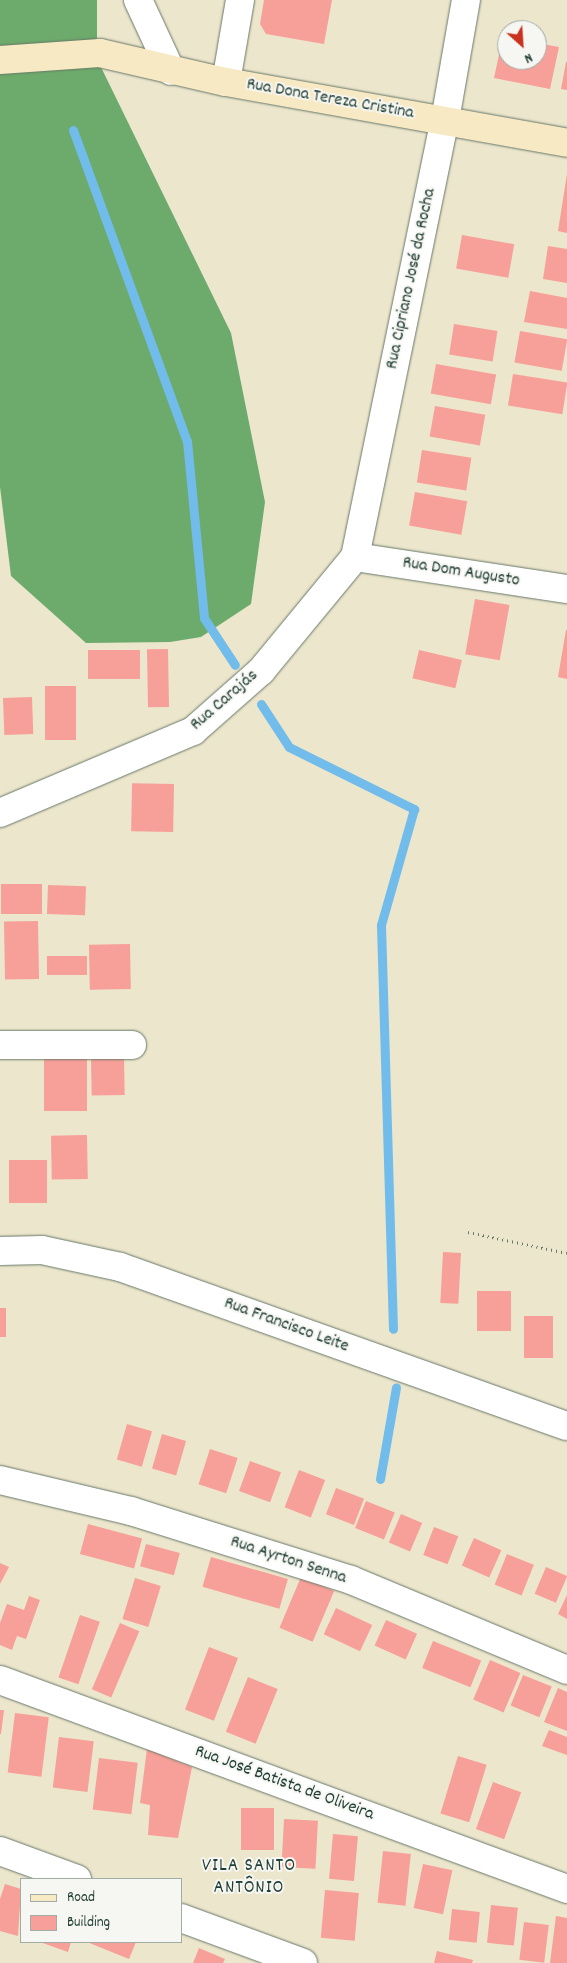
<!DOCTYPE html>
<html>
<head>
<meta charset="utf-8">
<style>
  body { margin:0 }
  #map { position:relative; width:567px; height:1963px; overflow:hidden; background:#ece6cc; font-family:Dekko,sans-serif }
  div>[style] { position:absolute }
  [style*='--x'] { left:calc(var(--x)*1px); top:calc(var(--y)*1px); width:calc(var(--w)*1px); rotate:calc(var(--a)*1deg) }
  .forest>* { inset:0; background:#6dab6c }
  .stream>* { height:9px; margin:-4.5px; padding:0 4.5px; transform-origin:4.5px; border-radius:4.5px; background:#71bcea }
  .building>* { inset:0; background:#f79f99; transform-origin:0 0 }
  .path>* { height:3px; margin-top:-1.5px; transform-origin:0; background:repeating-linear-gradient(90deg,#677869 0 1px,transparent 0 5px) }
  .roads { filter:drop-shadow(0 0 1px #677869) drop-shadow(0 0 1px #677869) }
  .street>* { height:28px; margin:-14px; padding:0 14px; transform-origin:14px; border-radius:14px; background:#fff }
  .secondary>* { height:28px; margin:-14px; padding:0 14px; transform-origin:14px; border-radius:14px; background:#f7e9c3 }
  span { translate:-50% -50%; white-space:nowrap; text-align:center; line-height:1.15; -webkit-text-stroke:4px #f6f6f2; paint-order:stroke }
  .street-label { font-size:18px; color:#1f3d34 }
  .neighbourhood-label { font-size:19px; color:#1f3d34; letter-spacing:1px }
  .legend { position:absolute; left:20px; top:1878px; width:162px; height:65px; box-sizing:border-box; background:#f6f6f2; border:1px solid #a0aca6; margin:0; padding:6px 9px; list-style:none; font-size:15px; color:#1f3d34 }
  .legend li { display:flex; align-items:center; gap:10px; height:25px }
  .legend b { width:25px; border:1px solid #a0aca6 }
  .north { position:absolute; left:497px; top:20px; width:50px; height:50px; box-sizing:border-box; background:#f6f6f2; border:1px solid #a0aca6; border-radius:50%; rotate:154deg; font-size:14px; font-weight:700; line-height:20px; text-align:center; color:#1f3d34 }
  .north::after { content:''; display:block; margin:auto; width:18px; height:22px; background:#c8321e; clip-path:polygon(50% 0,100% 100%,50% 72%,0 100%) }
</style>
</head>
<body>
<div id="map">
  <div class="forest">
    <div style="clip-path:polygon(0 0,97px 0,97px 59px,231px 333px,265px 502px,251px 604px,201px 637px,170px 642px,86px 643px,11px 576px,0 487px)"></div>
  </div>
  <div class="stream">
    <div style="--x:73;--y:130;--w:331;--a:69.9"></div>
    <div style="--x:187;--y:441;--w:178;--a:84.5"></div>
    <div style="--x:204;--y:618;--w:56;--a:56.6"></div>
    <div style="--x:261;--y:704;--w:51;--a:56.9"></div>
    <div style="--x:289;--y:747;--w:140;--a:26.4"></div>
    <div style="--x:414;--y:809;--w:121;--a:105.9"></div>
    <div style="--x:381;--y:925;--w:404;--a:88.3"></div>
    <div style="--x:380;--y:1479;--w:93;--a:-80.1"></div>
  </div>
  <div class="building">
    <div style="clip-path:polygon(264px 0,332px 0,324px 44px,266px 34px,260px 24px)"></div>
    <div style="clip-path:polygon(503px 36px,507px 37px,507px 60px,537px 60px,537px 43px,559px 47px,550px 89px,494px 78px)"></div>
    <div style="clip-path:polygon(566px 62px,567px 62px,567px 90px,561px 89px)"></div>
    <div style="clip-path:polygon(567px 174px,567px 233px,558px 231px)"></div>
    <div style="left:462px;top:235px;width:53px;height:34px;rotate:10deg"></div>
    <div style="clip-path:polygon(548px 246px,567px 249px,567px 283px,543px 279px)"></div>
    <div style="clip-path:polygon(530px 291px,567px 298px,567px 329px,524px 322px)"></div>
    <div style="left:454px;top:324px;width:44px;height:31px;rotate:9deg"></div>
    <div style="left:520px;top:331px;width:48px;height:32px;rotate:10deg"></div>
    <div style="left:436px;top:364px;width:61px;height:30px;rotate:10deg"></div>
    <div style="left:513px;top:374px;width:55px;height:32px;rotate:9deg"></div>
    <div style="left:435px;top:406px;width:51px;height:31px;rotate:10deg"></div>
    <div style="left:422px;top:450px;width:50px;height:33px;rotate:9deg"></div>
    <div style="left:415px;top:492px;width:53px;height:34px;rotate:10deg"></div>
    <div style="left:475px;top:599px;width:35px;height:56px;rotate:10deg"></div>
    <div style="clip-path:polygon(566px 630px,567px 630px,567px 679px,558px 677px)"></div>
    <div style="left:168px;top:649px;width:58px;height:21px;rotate:89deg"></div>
    <div style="left:88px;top:650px;width:52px;height:29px"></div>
    <div style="left:419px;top:650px;width:44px;height:29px;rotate:13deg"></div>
    <div style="left:45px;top:686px;width:31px;height:54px"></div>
    <div style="left:32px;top:697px;width:37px;height:29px;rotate:88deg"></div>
    <div style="left:174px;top:784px;width:48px;height:42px;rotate:91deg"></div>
    <div style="left:1px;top:884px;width:41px;height:30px"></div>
    <div style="left:48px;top:885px;width:38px;height:29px;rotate:2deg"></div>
    <div style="left:38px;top:921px;width:58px;height:34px;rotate:89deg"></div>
    <div style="left:130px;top:944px;width:45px;height:41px;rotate:89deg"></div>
    <div style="left:47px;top:956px;width:40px;height:19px"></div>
    <div style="left:124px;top:1055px;width:40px;height:33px;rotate:89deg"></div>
    <div style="left:44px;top:1056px;width:43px;height:55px"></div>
    <div style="left:87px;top:1135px;width:44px;height:36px;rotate:89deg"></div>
    <div style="left:9px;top:1160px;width:38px;height:43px"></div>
    <div style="left:443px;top:1252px;width:18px;height:51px;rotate:3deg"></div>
    <div style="left:511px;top:1291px;width:40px;height:34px;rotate:90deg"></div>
    <div style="left:0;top:1308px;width:6px;height:29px"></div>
    <div style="left:524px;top:1316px;width:29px;height:42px"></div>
    <div style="left:127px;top:1424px;width:26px;height:37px;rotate:16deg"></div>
    <div style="left:162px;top:1434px;width:25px;height:36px;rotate:16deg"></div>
    <div style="left:210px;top:1449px;width:29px;height:37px;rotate:18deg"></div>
    <div style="left:250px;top:1461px;width:33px;height:32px;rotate:20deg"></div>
    <div style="left:299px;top:1470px;width:28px;height:40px;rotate:21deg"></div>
    <div style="left:336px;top:1488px;width:30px;height:28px;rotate:21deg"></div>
    <div style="left:366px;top:1501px;width:31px;height:29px;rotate:22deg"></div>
    <div style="left:401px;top:1514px;width:23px;height:31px;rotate:23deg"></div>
    <div style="left:88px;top:1524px;width:56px;height:31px;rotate:15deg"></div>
    <div style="left:434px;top:1527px;width:26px;height:30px;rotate:21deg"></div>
    <div style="left:474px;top:1538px;width:30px;height:30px;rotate:24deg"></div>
    <div style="left:146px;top:1544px;width:35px;height:23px;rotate:15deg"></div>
    <div style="left:507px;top:1554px;width:29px;height:33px;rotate:22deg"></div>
    <div style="left:211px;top:1557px;width:80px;height:31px;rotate:16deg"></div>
    <div style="clip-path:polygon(0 1563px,9px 1567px,0 1584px)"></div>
    <div style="left:546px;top:1567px;width:23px;height:29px;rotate:23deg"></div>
    <div style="left:301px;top:1577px;width:36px;height:55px;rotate:23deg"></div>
    <div style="left:135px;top:1578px;width:27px;height:43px;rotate:17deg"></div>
    <div style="clip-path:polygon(567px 1595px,567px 1619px,558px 1614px)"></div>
    <div style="clip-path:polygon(29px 1596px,40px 1600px,26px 1639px,17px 1636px,12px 1650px,0 1645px,0 1623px,7px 1604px,24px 1610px)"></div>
    <div style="left:336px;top:1608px;width:40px;height:29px;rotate:25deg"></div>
    <div style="left:80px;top:1615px;width:21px;height:66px;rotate:19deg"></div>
    <div style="left:386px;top:1620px;width:34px;height:28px;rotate:24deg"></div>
    <div style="left:120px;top:1623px;width:21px;height:72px;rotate:23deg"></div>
    <div style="left:433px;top:1641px;width:52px;height:29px;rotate:22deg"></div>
    <div style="left:209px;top:1647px;width:31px;height:67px;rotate:21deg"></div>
    <div style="left:490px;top:1660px;width:33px;height:43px;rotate:23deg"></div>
    <div style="left:523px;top:1675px;width:31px;height:33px;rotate:22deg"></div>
    <div style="left:248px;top:1677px;width:32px;height:59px;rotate:22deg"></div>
    <div style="clip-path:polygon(558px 1688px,567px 1692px,567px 1731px,544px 1722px)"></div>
    <div style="clip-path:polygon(0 1710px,4px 1710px,1px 1734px,0 1734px)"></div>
    <div style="left:15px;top:1713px;width:34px;height:60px;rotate:7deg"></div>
    <div style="clip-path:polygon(549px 1730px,567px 1737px,567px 1755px,542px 1746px)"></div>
    <div style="left:59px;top:1737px;width:35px;height:51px;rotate:7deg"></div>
    <div style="clip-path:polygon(147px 1749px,192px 1767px,178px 1838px,148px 1835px,150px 1805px,140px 1803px)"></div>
    <div style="left:458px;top:1756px;width:30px;height:60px;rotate:17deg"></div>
    <div style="left:99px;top:1758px;width:39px;height:52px;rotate:7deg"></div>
    <div style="left:493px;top:1782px;width:30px;height:50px;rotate:20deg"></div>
    <div style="left:241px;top:1808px;width:33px;height:42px"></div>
    <div style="left:284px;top:1819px;width:34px;height:48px;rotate:3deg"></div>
    <div style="left:333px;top:1834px;width:25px;height:45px;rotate:5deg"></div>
    <div style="left:383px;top:1851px;width:28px;height:52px;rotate:6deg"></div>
    <div style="left:423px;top:1864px;width:30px;height:45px;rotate:12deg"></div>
    <div style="clip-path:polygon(5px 1884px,21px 1889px,18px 1936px,0 1931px,0 1899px)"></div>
    <div style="left:325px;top:1890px;width:34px;height:48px;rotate:5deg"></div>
    <div style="left:491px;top:1905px;width:27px;height:38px;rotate:6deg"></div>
    <div style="left:452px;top:1909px;width:28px;height:31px;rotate:6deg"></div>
    <div style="clip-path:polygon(556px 1916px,567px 1918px,567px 1963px,550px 1963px)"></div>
    <div style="left:524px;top:1922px;width:25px;height:38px;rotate:7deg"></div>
    <div style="clip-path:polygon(40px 1942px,71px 1942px,68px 1952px)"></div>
    <div style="clip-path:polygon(87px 1942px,136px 1942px,129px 1959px)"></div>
    <div style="clip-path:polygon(199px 1948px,225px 1959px,223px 1963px,193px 1963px)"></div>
    <div style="clip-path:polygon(437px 1951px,473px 1960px,472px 1963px,434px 1963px)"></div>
  </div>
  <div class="path">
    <div style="--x:468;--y:1232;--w:101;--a:12"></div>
  </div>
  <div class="roads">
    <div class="street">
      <div style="--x:138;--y:0;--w:78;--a:65.1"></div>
      <div style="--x:226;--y:82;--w:83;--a:-80.3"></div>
      <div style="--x:355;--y:557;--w:214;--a:8.6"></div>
      <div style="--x:0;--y:813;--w:210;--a:-23"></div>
      <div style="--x:193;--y:731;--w:91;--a:-41.4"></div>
      <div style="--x:261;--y:671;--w:148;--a:-50.5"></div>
      <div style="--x:355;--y:557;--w:446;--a:-78.4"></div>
      <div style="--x:445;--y:120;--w:122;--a:-80.1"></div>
      <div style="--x:0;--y:1045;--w:132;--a:0"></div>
      <div style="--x:0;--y:1251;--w:42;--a:-1.4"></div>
      <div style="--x:42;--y:1250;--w:80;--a:12.3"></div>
      <div style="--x:120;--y:1267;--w:474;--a:19.6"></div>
      <div style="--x:0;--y:1480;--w:135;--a:13.3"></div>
      <div style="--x:131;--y:1511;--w:231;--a:17.4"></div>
      <div style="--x:351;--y:1580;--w:234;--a:22.6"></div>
      <div style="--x:0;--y:1680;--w:604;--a:20.23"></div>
      <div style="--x:0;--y:1851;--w:82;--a:20"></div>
      <div style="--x:181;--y:1918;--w:130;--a:20.2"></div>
    </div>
    <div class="secondary">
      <div style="--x:0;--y:60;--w:100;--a:-4"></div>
      <div style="--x:100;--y:53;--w:129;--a:13"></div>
      <div style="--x:226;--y:82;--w:346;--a:10.1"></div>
    </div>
  </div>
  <div class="street-label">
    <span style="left:330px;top:100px;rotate:10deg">Rua Dona Tereza Cristina</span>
    <span style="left:412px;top:279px;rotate:-78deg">Rua Cipriano José da Rocha</span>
    <span style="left:461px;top:573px;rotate:9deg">Rua Dom Augusto</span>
    <span style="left:225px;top:701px;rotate:-41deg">Rua Carajás</span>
    <span style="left:286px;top:1326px;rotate:20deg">Rua Francisco Leite</span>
    <span style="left:288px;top:1561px;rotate:18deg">Rua Ayrton Senna</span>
    <span style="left:284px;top:1784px;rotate:20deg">Rua José Batista de Oliveira</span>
  </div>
  <div class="neighbourhood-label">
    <span style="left:249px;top:1878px">VILA SANTO<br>ANTÔNIO</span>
  </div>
  <ul class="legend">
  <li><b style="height:6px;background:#f7e9c3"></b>Road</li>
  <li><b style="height:14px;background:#f79f99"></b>Building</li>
  </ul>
  <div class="north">N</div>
</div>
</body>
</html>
